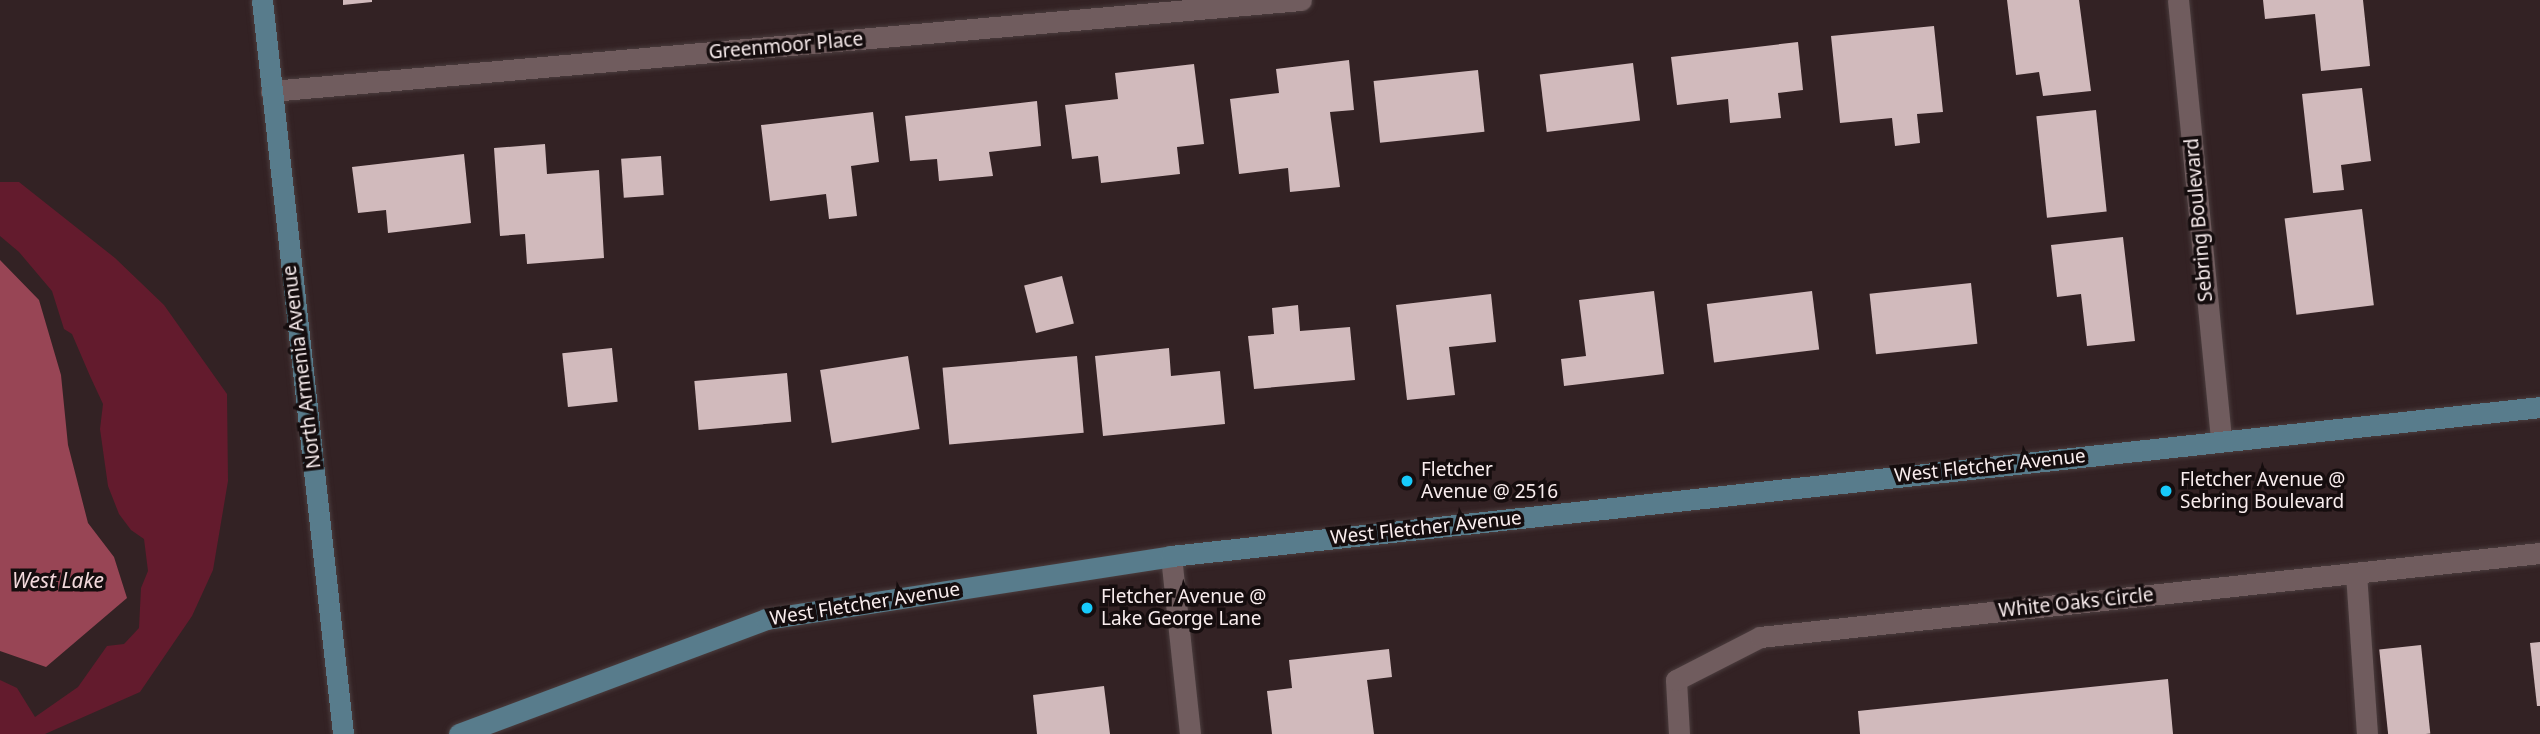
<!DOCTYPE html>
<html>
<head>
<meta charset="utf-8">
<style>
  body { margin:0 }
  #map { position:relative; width:2540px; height:734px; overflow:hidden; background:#332224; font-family:"Noto Sans",sans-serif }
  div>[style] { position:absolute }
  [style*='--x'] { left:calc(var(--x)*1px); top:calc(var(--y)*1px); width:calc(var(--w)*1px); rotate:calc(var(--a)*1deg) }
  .green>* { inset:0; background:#631b2d }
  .water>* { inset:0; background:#984555 }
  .building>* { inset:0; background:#d1babc; transform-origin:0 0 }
  .roads { filter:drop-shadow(0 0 2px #4b3d3e) drop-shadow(0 0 2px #4b3d3e) }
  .street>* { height:21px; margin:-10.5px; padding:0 10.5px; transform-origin:10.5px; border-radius:10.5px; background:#705c5e }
  .secondary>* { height:21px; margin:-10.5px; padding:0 10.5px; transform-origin:10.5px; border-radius:10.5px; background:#587c8c }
  .dots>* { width:19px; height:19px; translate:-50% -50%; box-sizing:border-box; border:4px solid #150d0e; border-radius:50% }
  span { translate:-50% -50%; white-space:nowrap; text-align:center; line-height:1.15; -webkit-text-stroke:7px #150d0e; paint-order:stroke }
  .street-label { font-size:19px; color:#f9edee }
  .poi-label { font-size:19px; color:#f9edee }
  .left { translate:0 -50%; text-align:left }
  .water-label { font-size:21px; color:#f2d8db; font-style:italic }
</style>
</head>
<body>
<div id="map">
  <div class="green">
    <div style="clip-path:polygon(0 182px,19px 182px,115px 258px,164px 305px,227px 394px,228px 481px,213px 570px,192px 616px,140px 692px,45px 734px,0 734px,0 680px,17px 688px,35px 717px,78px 687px,107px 646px,124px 644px,139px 628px,141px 588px,148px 571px,144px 539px,131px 530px,119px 514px,108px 486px,100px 429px,103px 404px,90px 376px,72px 334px,64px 329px,52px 291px,19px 252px,0 236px)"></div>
  </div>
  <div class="water">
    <div style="clip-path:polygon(0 260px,39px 300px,61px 375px,68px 445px,88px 523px,114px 557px,127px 598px,46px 667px,0 651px)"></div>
  </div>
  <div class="building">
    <div style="clip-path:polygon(343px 0,372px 0,372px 2px,343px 5px)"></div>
    <div style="clip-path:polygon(2007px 0,2079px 0,2091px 91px,2043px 96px,2039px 72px,2016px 75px)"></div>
    <div style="clip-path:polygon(2263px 0,2363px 0,2370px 66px,2321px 71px,2315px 14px,2265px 19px)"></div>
    <div style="clip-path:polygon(1934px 26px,1943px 112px,1917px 114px,1920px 143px,1895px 146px,1892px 118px,1840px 123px,1831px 36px)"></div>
    <div style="clip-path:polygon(1798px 42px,1803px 90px,1778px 93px,1781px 118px,1730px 123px,1728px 99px,1677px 105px,1671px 57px)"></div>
    <div style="clip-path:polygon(1349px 60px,1354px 110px,1330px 112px,1340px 187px,1290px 192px,1288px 168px,1239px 174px,1230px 99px,1279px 93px,1276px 69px)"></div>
    <div style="left:1633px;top:63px;width:58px;height:94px;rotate:83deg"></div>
    <div style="clip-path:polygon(1194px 64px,1204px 144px,1177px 147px,1180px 174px,1101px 183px,1098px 156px,1072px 159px,1065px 105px,1118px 99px,1115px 73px)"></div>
    <div style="left:1478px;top:70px;width:62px;height:105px;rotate:84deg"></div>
    <div style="clip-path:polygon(2362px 88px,2371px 161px,2341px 165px,2344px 190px,2313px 193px,2302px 94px)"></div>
    <div style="clip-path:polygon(1037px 101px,1041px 146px,989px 152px,993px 176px,939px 181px,937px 159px,910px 161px,905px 116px)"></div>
    <div style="left:2096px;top:110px;width:102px;height:60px;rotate:84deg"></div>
    <div style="clip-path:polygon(873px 112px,879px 162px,851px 166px,857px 216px,829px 219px,826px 194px,770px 201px,761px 125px)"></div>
    <div style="clip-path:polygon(545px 144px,547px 174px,599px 170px,604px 258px,527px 264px,525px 234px,500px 236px,494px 148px)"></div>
    <div style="clip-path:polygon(464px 154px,471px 223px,388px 233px,386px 210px,358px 213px,352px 167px)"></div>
    <div style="left:661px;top:156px;width:39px;height:40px;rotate:86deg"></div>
    <div style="left:2362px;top:209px;width:97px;height:78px;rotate:83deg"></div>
    <div style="clip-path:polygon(2123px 237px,2135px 341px,2087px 346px,2081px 294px,2057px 297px,2051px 245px)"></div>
    <div style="left:1062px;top:276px;width:49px;height:39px;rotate:76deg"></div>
    <div style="left:1971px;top:283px;width:61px;height:102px;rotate:84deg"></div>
    <div style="clip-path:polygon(1654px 291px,1664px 374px,1564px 386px,1561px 359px,1586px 356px,1579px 300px)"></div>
    <div style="left:1812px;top:291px;width:59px;height:106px;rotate:83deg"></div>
    <div style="clip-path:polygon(1491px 294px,1496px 342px,1449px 347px,1455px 395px,1407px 400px,1396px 305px)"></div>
    <div style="clip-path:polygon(1298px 305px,1300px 331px,1350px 327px,1355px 380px,1254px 389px,1248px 336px,1274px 334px,1272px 308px)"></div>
    <div style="left:612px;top:348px;width:54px;height:50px;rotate:84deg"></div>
    <div style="clip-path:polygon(1169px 348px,1171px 376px,1220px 371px,1225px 424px,1103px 436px,1095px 356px)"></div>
    <div style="left:908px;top:356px;width:74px;height:89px;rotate:81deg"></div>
    <div style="left:1077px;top:356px;width:77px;height:135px;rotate:85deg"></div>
    <div style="left:787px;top:373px;width:49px;height:93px;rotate:85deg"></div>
    <div style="clip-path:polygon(2540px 642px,2540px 706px,2537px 706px,2530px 643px)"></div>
    <div style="left:2421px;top:645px;width:89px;height:42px;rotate:84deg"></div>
    <div style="clip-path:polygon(1389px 649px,1392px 677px,1367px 680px,1374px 734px,1272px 734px,1267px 691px,1292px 688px,1289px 660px)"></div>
    <div style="clip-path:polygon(2168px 679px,2173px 734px,1860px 734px,1858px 711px)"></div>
    <div style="clip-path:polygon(1104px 686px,1110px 734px,1037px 734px,1033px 695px)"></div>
  </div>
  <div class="roads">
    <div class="street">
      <div style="--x:2178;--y:0;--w:443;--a:84.4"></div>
      <div style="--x:271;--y:91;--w:1034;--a:-5.05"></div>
      <div style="--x:1171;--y:556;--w:179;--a:83.9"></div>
      <div style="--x:2356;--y:573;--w:161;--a:86.1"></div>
      <div style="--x:1679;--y:734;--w:54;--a:-93.2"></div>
      <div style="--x:1676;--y:680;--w:94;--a:-27.1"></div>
      <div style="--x:1760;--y:637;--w:785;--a:-6.15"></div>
    </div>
    <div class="secondary">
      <div style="--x:262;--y:0;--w:738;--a:83.7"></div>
      <div style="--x:459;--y:734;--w:328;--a:-20.5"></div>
      <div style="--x:766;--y:619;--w:410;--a:-8.8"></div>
      <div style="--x:1171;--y:556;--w:1377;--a:-6.21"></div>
    </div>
  </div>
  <div class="dots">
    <div style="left:1407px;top:481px;background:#17cafb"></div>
    <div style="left:2166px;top:491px;background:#17cafb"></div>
    <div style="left:1087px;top:608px;background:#17cafb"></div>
  </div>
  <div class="street-label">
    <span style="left:786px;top:46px;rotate:-5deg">Greenmoor Place</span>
    <span style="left:2199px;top:220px;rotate:-95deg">Sebring Boulevard</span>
    <span style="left:302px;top:367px;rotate:-97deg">North Armenia Avenue</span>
    <span style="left:1990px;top:466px;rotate:-6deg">West Fletcher Avenue</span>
    <span style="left:1426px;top:528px;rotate:-6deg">West Fletcher Avenue</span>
    <span style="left:2076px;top:603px;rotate:-6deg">White Oaks Circle</span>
    <span style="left:865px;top:604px;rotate:-9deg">West Fletcher Avenue</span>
  </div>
  <div class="poi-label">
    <span class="left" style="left:1421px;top:481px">Fletcher<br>Avenue @ 2516</span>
    <span class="left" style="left:2180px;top:491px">Fletcher Avenue @<br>Sebring Boulevard</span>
    <span class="left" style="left:1101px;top:608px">Fletcher Avenue @<br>Lake George Lane</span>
  </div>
  <div class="water-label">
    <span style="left:58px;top:580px">West Lake</span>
  </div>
</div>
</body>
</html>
